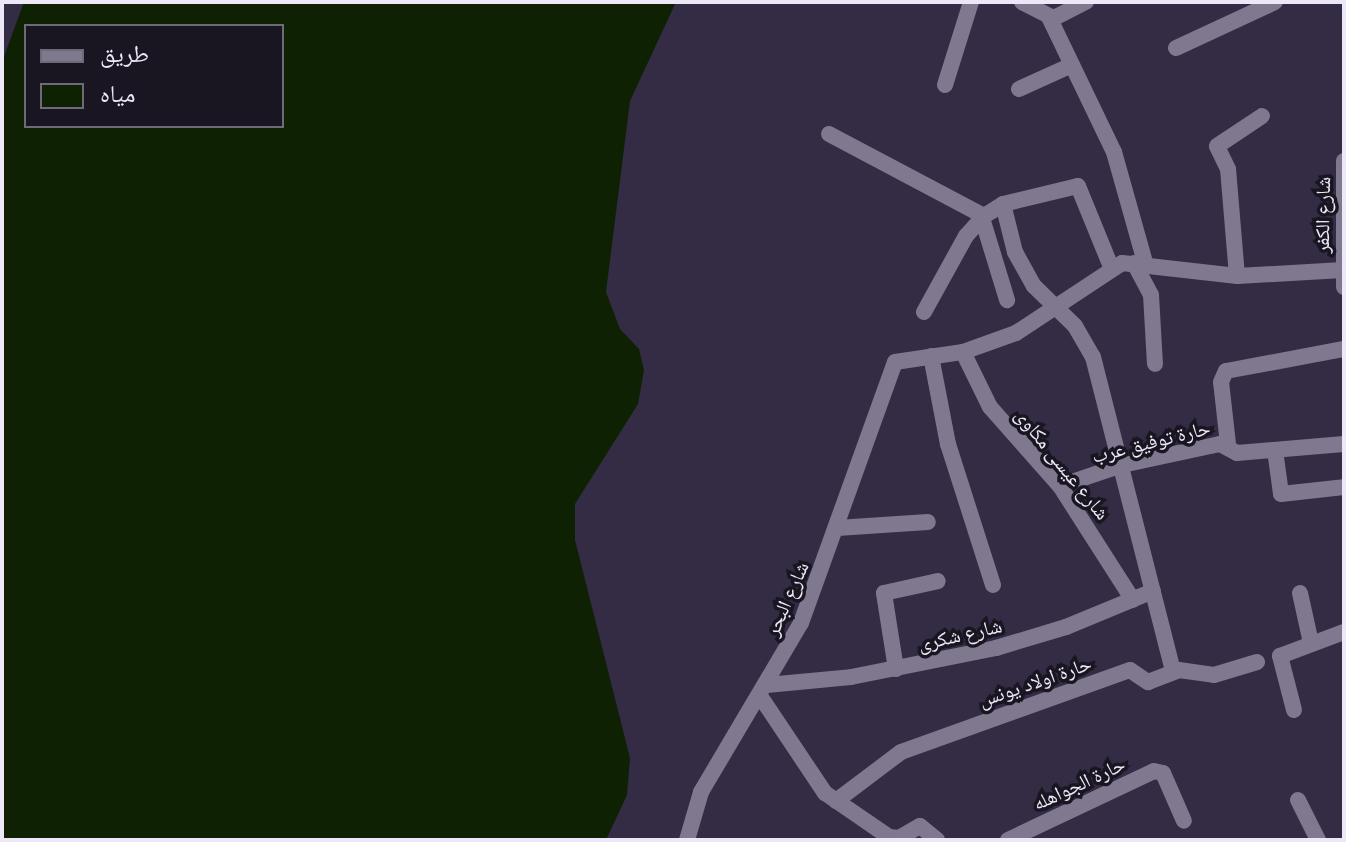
<!DOCTYPE html>
<html>
<head>
<meta charset="utf-8">
<style>
  body { margin:0 }
  #map { position:relative; width:1346px; height:842px; overflow:hidden; background:#342b44; font-family:"Fira Sans Condensed","Noto Naskh Arabic",sans-serif }
  div>[style] { position:absolute }
  [style*='--x'] { left:calc(var(--x)*1px); top:calc(var(--y)*1px); width:calc(var(--w)*1px); rotate:calc(var(--a)*1deg) }
  .water>* { inset:0; background:#0e2203 }
  .minor>* { height:16px; margin:-8px; padding:0 8px; transform-origin:8px; border-radius:8px; background:#7f788e }
  span { translate:-50% -50%; white-space:nowrap; text-align:center; line-height:1.15; -webkit-text-stroke:7px #1a1621; paint-order:stroke }
  .street-label { font-size:20px; color:#ede8f8 }
  .frame { position:absolute; inset:0; border:4px solid #ede8f8; pointer-events:none }
  .legend { position:absolute; left:24px; top:24px; width:260px; height:104px; box-sizing:border-box; background:#1a1621; border:2px solid #6e6a77; margin:0; padding:10px 14px; list-style:none; font-size:24px; color:#ede8f8 }
  .legend li { display:flex; align-items:center; gap:16px; height:40px }
  .legend b { width:40px; border:2px solid #6e6a77 }
</style>
</head>
<body>
<div id="map">
  <div class="water">
    <div style="clip-path:polygon(evenodd,24px 2px,676px 2px,630px 101px,606px 292px,620px 329px,639px 349px,644px 370px,638px 404px,575px 504px,575px 540px,630px 758px,627px 795px,606px 840px,2px 840px,2px 62px,24px 2px,26px 26px,282px 26px,282px 126px,26px 126px,26px 26px)"></div>
  </div>
  <div class="minor">
    <div style="--x:1022;--y:2;--w:36;--a:27"></div>
    <div style="--x:1054;--y:18;--w:36;--a:-27"></div>
    <div style="--x:1049;--y:17;--w:150;--a:64.3"></div>
    <div style="--x:1114;--y:152;--w:118;--a:74.3"></div>
    <div style="--x:1176;--y:48;--w:109;--a:-24.9"></div>
    <div style="--x:945;--y:85;--w:87;--a:-72.6"></div>
    <div style="--x:1019;--y:89;--w:58;--a:-24.4"></div>
    <div style="--x:829;--y:134;--w:175;--a:27.9"></div>
    <div style="--x:1344;--y:161;--w:126;--a:90"></div>
    <div style="--x:1003;--y:204;--w:49;--a:76"></div>
    <div style="--x:1015;--y:252;--w:39;--a:61"></div>
    <div style="--x:1034;--y:286;--w:57;--a:44.3"></div>
    <div style="--x:1075;--y:326;--w:36;--a:60"></div>
    <div style="--x:1093;--y:357;--w:325;--a:75.7"></div>
    <div style="--x:982;--y:218;--w:86;--a:73"></div>
    <div style="--x:1134;--y:263;--w:36;--a:62"></div>
    <div style="--x:1151;--y:295;--w:69;--a:86.7"></div>
    <div style="--x:1237;--y:276;--w:107;--a:-94.8"></div>
    <div style="--x:1228;--y:169;--w:25;--a:-116"></div>
    <div style="--x:1217;--y:146;--w:54;--a:-33.7"></div>
    <div style="--x:924;--y:312;--w:87;--a:-61.1"></div>
    <div style="--x:966;--y:236;--w:27;--a:-48"></div>
    <div style="--x:984;--y:216;--w:22;--a:-32"></div>
    <div style="--x:1003;--y:204;--w:77;--a:-13.5"></div>
    <div style="--x:1078;--y:186;--w:87;--a:67.8"></div>
    <div style="--x:963;--y:352;--w:61;--a:63.9"></div>
    <div style="--x:990;--y:407;--w:106;--a:48.5"></div>
    <div style="--x:1060;--y:486;--w:135;--a:57.4"></div>
    <div style="--x:931;--y:356;--w:90;--a:79.1"></div>
    <div style="--x:948;--y:444;--w:148;--a:72.3"></div>
    <div style="--x:1228;--y:444;--w:62;--a:-96.4"></div>
    <div style="--x:1221;--y:382;--w:12;--a:-66"></div>
    <div style="--x:1226;--y:371;--w:120;--a:-10.6"></div>
    <div style="--x:1275;--y:450;--w:44;--a:82.2"></div>
    <div style="--x:1281;--y:494;--w:63;--a:-6.3"></div>
    <div style="--x:1060;--y:486;--w:65;--a:-18.7"></div>
    <div style="--x:1122;--y:465;--w:100;--a:-12.1"></div>
    <div style="--x:1220;--y:444;--w:19;--a:28"></div>
    <div style="--x:1237;--y:453;--w:107;--a:-4.8"></div>
    <div style="--x:837;--y:528;--w:91;--a:-3.8"></div>
    <div style="--x:1300;--y:593;--w:51;--a:77.6"></div>
    <div style="--x:896;--y:669;--w:77;--a:-99"></div>
    <div style="--x:884;--y:593;--w:55;--a:-12.5"></div>
    <div style="--x:767;--y:685;--w:84;--a:-5.4"></div>
    <div style="--x:851;--y:677;--w:148;--a:-11.3"></div>
    <div style="--x:996;--y:648;--w:73;--a:-16.7"></div>
    <div style="--x:1066;--y:627;--w:94;--a:-22.5"></div>
    <div style="--x:760;--y:696;--w:117;--a:56.2"></div>
    <div style="--x:825;--y:793;--w:78;--a:34.5"></div>
    <div style="--x:889;--y:837;--w:10;--a:6"></div>
    <div style="--x:899;--y:838;--w:24;--a:-30"></div>
    <div style="--x:920;--y:826;--w:22;--a:39"></div>
    <div style="--x:1294;--y:710;--w:56;--a:-104.5"></div>
    <div style="--x:1280;--y:656;--w:68;--a:-20.6"></div>
    <div style="--x:1298;--y:800;--w:45;--a:63.4"></div>
    <div style="--x:836;--y:801;--w:81;--a:-37"></div>
    <div style="--x:901;--y:752;--w:243;--a:-19.7"></div>
    <div style="--x:1130;--y:670;--w:22;--a:34"></div>
    <div style="--x:1148;--y:682;--w:33;--a:-21"></div>
    <div style="--x:1179;--y:670;--w:35;--a:8"></div>
    <div style="--x:1214;--y:675;--w:45;--a:-16.8"></div>
    <div style="--x:687;--y:840;--w:50;--a:-73.7"></div>
    <div style="--x:701;--y:792;--w:196;--a:-59.4"></div>
    <div style="--x:801;--y:623;--w:277;--a:-70.2"></div>
    <div style="--x:895;--y:362;--w:69;--a:-8.4"></div>
    <div style="--x:963;--y:352;--w:56;--a:-19.7"></div>
    <div style="--x:1016;--y:333;--w:127;--a:-33.4"></div>
    <div style="--x:1122;--y:263;--w:116;--a:6.4"></div>
    <div style="--x:1237;--y:276;--w:106;--a:-3.2"></div>
    <div style="--x:1008;--y:840;--w:161;--a:-25.3"></div>
    <div style="--x:1154;--y:771;--w:9;--a:13"></div>
    <div style="--x:1163;--y:773;--w:52;--a:66.4"></div>
  </div>
  <div class="street-label">
    <span style="left:1323px;top:215px;rotate:-89deg">شارع الكفر</span>
    <span style="left:1151px;top:442px;rotate:-14deg">حارة توفيق عرب</span>
    <span style="left:1062px;top:464px;rotate:51deg">شارع عيسى مكاوى</span>
    <span style="left:787px;top:599px;rotate:-66deg">شارع البحر</span>
    <span style="left:960px;top:635px;rotate:-13deg">شارع شكرى</span>
    <span style="left:1035px;top:682px;rotate:-19deg">حارة اولاد يونس</span>
    <span style="left:1079px;top:784px;rotate:-25deg">حارة الجواهله</span>
  </div>
  <div class="frame"></div>
  <ul class="legend">
  <li><b style="height:10px;background:#7f788e"></b>طريق</li>
  <li><b style="height:22px;background:#0e2203"></b>مياه</li>
  </ul>
</div>
</body>
</html>
